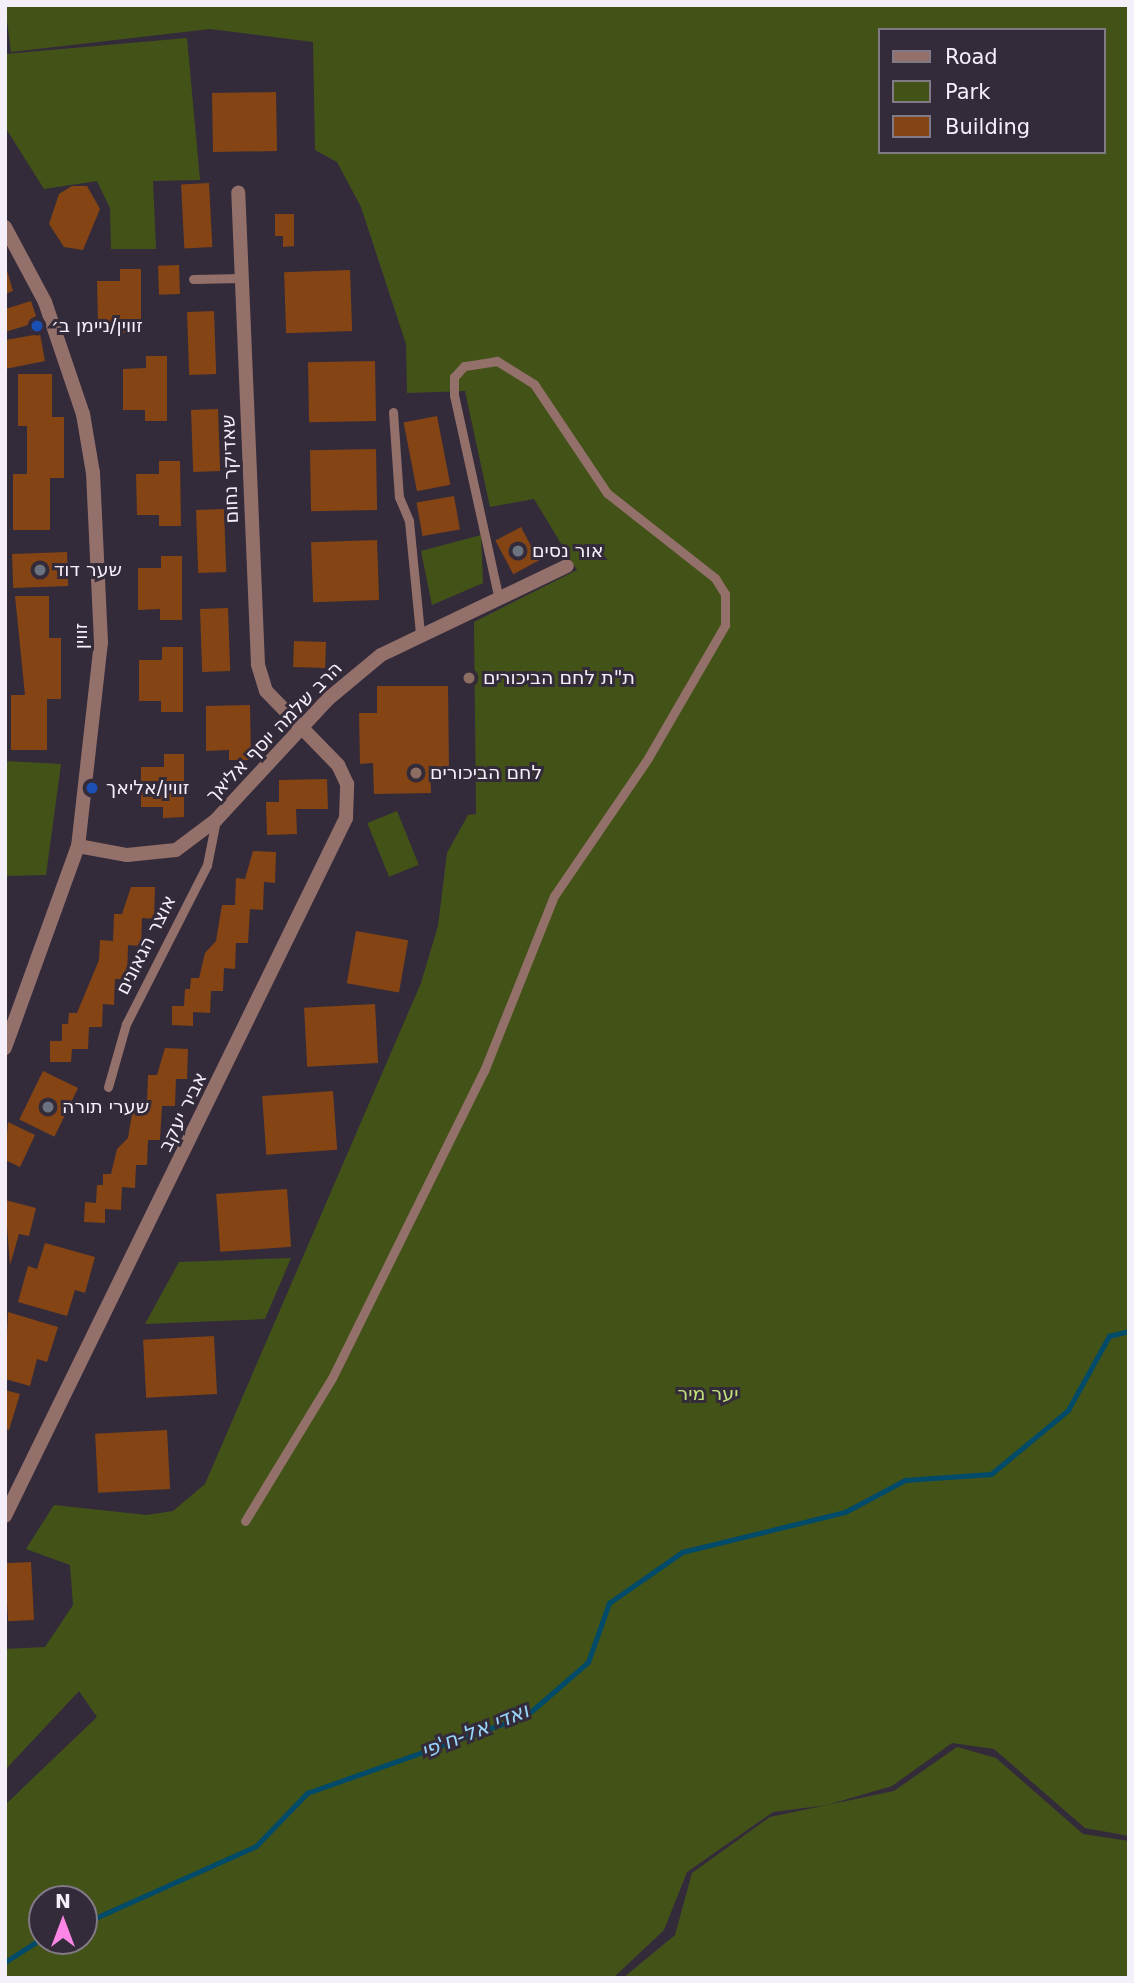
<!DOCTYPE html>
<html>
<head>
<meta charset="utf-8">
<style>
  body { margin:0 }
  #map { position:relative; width:1134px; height:1983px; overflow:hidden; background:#342b3a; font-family:"DejaVu Sans","Noto Sans Hebrew",sans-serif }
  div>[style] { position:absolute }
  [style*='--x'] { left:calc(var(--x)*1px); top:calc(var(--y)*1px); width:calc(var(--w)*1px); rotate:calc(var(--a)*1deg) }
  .green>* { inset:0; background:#435318; transform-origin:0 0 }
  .stream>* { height:5px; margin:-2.5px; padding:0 2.5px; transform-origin:2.5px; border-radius:2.5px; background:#004a6a }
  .building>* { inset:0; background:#844414; transform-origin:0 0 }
  .service>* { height:9px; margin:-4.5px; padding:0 4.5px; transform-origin:4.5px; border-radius:4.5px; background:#94706b }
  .minor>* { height:14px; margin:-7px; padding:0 7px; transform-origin:7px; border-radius:7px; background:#94706b }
  .dots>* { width:19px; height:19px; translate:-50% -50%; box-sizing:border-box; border:4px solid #342b3a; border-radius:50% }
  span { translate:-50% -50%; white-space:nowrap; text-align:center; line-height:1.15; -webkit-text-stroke:6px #342b3a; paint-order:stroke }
  .poi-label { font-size:19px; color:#f5eff9 }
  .left { translate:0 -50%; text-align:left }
  .street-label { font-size:19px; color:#f5eff9 }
  .park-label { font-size:19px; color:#c1e078 }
  .water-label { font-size:21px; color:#98d5fa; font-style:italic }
  .frame { position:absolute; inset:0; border:7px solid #f5eff9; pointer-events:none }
  .legend { position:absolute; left:878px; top:28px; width:228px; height:126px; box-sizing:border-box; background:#342b3a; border:2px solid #817986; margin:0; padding:9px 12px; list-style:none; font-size:21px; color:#f5eff9 }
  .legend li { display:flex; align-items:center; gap:14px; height:35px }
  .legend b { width:35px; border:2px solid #817986 }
  .north { position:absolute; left:28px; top:1885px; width:70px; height:70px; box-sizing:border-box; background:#342b3a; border:2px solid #817986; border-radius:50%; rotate:0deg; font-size:19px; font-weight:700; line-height:28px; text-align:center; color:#f5eff9 }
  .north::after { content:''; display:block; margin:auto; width:24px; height:32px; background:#fb86e5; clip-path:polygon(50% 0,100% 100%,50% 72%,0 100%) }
</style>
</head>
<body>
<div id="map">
  <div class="green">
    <div style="clip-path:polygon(evenodd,5px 5px,1129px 5px,1129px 1836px,1085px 1828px,994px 1749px,952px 1743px,892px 1786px,827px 1805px,773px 1812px,687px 1872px,664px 1930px,613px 1978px,5px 1978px,5px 1805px,97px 1717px,79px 1691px,5px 1770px,5px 1649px,45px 1647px,73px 1605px,70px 1565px,26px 1549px,54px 1505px,147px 1515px,173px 1511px,205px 1484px,421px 983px,438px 926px,447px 853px,468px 815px,476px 814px,474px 622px,577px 570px,534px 499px,490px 507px,465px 391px,407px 393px,406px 344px,361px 207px,337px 162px,315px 150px,313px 42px,210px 29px,11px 52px,5px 5px,880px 30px,1104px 30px,1104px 152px,880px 152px,880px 30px,5px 5px,42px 1899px,84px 1899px,84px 1941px,42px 1941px,42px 1899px)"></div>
    <div style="clip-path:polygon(187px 38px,200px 180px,153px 181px,156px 249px,111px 249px,110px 208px,97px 181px,44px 189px,5px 127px,5px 54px)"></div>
    <div style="clip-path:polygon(481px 535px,483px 583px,432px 605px,421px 551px)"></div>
    <div style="clip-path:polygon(5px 761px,61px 764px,46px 875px,5px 876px)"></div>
    <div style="left:397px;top:811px;width:58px;height:32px;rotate:68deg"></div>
    <div style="clip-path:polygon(291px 1258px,265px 1319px,145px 1324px,179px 1262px)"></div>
    <div style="clip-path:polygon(957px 1747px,996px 1758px,1083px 1834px,1129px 1841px,1129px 1978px,623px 1978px,675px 1935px,692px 1873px,770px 1817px,894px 1791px)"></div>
  </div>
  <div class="stream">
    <div style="--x:84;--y:1923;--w:188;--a:-24.1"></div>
    <div style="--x:256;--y:1846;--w:74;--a:-46.1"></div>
    <div style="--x:307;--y:1793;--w:233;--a:-19.5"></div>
    <div style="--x:527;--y:1715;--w:81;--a:-41"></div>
    <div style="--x:588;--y:1662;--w:63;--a:-70.4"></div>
    <div style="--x:609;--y:1603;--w:89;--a:-34.9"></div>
    <div style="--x:682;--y:1552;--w:168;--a:-13.8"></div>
    <div style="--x:845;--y:1512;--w:68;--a:-28.1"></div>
    <div style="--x:905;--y:1480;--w:86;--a:-4"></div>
    <div style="--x:991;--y:1474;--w:100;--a:-39.7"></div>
    <div style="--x:1068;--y:1410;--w:85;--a:-61"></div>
    <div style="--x:1109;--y:1336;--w:21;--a:-14"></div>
    <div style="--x:5;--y:1962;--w:44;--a:-33"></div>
  </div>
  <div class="building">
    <div style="left:276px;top:92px;width:59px;height:64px;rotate:89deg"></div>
    <div style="left:209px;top:183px;width:64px;height:28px;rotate:87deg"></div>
    <div style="clip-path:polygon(72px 186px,87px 186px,100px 209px,83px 250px,64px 247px,49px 224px,59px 194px)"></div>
    <div style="clip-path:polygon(275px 214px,294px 214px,294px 246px,283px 247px,283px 236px,275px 236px)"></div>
    <div style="clip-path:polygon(5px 264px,13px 291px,5px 294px)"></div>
    <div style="left:179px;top:265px;width:29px;height:21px;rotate:88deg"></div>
    <div style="clip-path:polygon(120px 269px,141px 269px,141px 333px,119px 333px,119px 322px,98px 322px,97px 281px,120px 281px)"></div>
    <div style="left:350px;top:270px;width:61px;height:66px;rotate:88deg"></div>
    <div style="clip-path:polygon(31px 301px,38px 322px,5px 332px,5px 309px)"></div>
    <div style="left:214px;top:311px;width:63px;height:27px;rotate:88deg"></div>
    <div style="clip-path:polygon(40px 334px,45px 361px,5px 369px,5px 340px)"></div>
    <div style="clip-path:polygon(146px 356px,167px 356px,167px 421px,145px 421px,145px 410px,123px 410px,123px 369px,146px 368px)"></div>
    <div style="left:375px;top:361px;width:60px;height:67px;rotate:89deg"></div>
    <div style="clip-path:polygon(18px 374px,52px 374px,52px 417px,64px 417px,64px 478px,50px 478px,50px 530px,13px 530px,13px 474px,27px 474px,27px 426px,18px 426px)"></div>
    <div style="left:218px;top:409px;width:62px;height:27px;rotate:88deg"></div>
    <div style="left:437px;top:416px;width:70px;height:34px;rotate:79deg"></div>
    <div style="left:376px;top:449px;width:61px;height:66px;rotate:89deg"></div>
    <div style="clip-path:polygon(159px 461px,180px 461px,181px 526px,159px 526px,159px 515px,137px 515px,136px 474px,159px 474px)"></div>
    <div style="left:454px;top:496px;width:34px;height:38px;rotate:80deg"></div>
    <div style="left:224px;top:509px;width:63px;height:28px;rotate:88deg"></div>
    <div style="left:521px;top:527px;width:38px;height:29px;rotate:62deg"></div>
    <div style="left:377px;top:540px;width:60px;height:66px;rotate:88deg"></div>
    <div style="left:67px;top:552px;width:34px;height:55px;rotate:88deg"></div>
    <div style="clip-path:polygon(161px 556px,182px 556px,182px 620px,160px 620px,160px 609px,138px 610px,138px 568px,161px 568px)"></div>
    <div style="clip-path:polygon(15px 596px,49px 596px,49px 638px,61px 638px,61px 699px,47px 699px,47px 750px,11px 750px,11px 695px,25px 695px)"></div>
    <div style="left:228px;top:608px;width:63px;height:28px;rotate:88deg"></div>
    <div style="left:294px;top:641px;width:32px;height:26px;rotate:2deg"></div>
    <div style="clip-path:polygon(162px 647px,183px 647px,183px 712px,161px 712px,161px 701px,139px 701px,139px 660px,162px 660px)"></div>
    <div style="clip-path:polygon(377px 686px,448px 686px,449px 768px,430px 768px,431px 793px,374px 794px,373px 763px,360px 764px,359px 713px,377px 713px)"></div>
    <div style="clip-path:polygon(250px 705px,251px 760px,229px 760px,229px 750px,206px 751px,206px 706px)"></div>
    <div style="clip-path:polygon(164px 754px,184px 754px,184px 817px,163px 818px,163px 807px,141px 807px,141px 767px,164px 767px)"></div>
    <div style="clip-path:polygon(327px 779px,328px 809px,296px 809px,297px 834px,267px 835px,266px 802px,279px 802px,279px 780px)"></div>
    <div style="clip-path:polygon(253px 851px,276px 852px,275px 883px,264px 882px,263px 910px,250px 909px,248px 943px,236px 943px,235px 969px,224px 968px,223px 991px,211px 991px,210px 1013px,193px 1012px,193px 1026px,172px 1025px,172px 1006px,184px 1006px,185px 989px,190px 989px,191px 978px,199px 978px,205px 953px,216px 941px,222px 905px,235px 905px,236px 878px,245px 879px)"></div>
    <div style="clip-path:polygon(131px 887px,155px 887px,154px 919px,142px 918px,141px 946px,128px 945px,127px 979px,115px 979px,114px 1005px,103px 1004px,102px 1027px,89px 1027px,88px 1049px,72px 1049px,71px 1062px,50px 1062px,50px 1041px,62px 1041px,62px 1024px,68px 1024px,69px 1013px,77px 1013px,99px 960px,100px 940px,113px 941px,114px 914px,122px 914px)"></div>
    <div style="left:356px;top:931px;width:53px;height:53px;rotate:10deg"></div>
    <div style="left:375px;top:1004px;width:59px;height:71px;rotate:87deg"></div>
    <div style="clip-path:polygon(165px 1048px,188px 1049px,187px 1079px,176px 1079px,175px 1106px,162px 1106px,160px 1140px,148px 1140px,147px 1165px,136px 1165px,135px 1188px,122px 1187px,121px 1210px,105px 1209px,105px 1223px,84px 1222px,85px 1202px,96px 1203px,97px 1185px,103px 1185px,103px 1174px,111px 1174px,117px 1149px,128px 1138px,134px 1102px,147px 1102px,148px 1075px,157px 1075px)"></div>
    <div style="left:43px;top:1071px;width:39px;height:54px;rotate:26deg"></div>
    <div style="left:333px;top:1091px;width:59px;height:71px;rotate:86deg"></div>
    <div style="clip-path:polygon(8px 1122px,35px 1135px,20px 1167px,5px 1160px)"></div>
    <div style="left:287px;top:1189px;width:58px;height:71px;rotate:86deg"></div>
    <div style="clip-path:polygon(5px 1200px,36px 1208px,29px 1236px,19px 1234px,10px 1265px)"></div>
    <div style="clip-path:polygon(45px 1243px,95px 1257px,85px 1293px,75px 1290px,67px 1316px,18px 1302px,28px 1266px,37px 1269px)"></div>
    <div style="clip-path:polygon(8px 1312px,58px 1327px,47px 1362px,37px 1359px,30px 1386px,5px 1379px)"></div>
    <div style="left:214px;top:1336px;width:58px;height:71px;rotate:87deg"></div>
    <div style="clip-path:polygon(5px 1390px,20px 1394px,9px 1430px,5px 1428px)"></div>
    <div style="left:167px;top:1430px;width:59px;height:72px;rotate:87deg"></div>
    <div style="left:31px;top:1562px;width:58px;height:26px;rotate:87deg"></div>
  </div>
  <div class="service">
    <div style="--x:193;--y:279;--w:49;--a:-1.2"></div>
    <div style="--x:393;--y:412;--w:85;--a:86"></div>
    <div style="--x:399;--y:497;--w:26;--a:67"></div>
    <div style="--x:409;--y:521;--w:113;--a:84.4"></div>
    <div style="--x:108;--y:1087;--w:66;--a:-74.1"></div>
    <div style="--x:126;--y:1024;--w:178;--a:-63"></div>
    <div style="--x:207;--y:865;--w:46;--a:-78.7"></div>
    <div style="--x:245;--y:1521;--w:167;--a:-58.7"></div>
    <div style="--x:332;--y:1378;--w:343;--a:-63.7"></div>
    <div style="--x:484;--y:1071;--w:188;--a:-68.2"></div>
    <div style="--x:554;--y:896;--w:167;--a:-55.7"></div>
    <div style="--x:648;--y:758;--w:154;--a:-59.9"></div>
    <div style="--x:725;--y:625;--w:31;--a:-90"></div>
    <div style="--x:725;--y:594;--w:19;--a:-122"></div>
    <div style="--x:715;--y:578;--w:137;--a:-141.8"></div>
    <div style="--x:607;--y:493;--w:131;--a:-123.8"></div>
    <div style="--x:534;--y:384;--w:44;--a:-148.1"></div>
    <div style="--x:497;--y:361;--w:33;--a:171"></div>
    <div style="--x:464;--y:366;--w:15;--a:132"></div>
    <div style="--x:454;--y:377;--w:18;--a:90"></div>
    <div style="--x:454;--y:395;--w:205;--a:77.6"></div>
  </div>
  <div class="minor">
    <div style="--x:5;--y:227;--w:85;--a:61.9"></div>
    <div style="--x:45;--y:302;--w:118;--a:71.3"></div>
    <div style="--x:83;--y:414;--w:60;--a:80.4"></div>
    <div style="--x:93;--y:473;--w:169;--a:87.3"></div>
    <div style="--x:101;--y:642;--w:205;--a:96.4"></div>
    <div style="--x:78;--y:846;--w:215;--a:109.9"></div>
    <div style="--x:78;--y:846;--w:50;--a:10.4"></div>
    <div style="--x:127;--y:855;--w:49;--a:-5.8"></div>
    <div style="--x:176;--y:850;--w:50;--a:-36.9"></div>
    <div style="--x:216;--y:820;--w:165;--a:-47.2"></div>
    <div style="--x:328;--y:699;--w:69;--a:-39.7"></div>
    <div style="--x:381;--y:655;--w:206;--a:-25.6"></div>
    <div style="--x:5;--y:1516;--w:777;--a:-63.96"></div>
    <div style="--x:346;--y:818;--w:34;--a:-88"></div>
    <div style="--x:347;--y:784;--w:21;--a:-115"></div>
    <div style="--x:338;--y:765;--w:103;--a:-134.2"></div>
    <div style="--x:266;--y:691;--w:28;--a:-107"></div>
    <div style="--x:258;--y:664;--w:472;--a:-92.4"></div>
  </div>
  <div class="dots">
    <div style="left:37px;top:326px;background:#1a4fb4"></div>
    <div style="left:518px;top:551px;background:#6b7280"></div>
    <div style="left:40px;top:570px;background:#6b7280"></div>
    <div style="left:469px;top:678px;background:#8d6e63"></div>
    <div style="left:416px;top:773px;background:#8d6e63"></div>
    <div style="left:92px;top:788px;background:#1a4fb4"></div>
    <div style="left:48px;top:1107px;background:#6b7280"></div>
  </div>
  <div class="poi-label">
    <span class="left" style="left:51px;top:326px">זווין/ניימן ב׳</span>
    <span class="left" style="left:532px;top:551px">אור נסים</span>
    <span class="left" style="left:54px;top:570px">שער דוד</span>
    <span class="left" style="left:483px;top:678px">ת"ת לחם הביכורים</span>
    <span class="left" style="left:430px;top:773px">לחם הביכורים</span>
    <span class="left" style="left:106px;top:788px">זווין/אליאך</span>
    <span class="left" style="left:62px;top:1107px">שערי תורה</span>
  </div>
  <div class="street-label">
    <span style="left:230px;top:469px;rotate:-92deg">שאדיקר נחום</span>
    <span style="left:81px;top:636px;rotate:-90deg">זווין</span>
    <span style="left:274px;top:732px;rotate:-46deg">הרב שלמה יוסף אליאך</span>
    <span style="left:146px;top:945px;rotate:-63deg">אוצר הגאונים</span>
    <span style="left:183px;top:1112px;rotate:-64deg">אביר יעקב</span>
  </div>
  <div class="park-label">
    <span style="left:708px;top:1394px">יער מיר</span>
  </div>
  <div class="water-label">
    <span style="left:475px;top:1731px;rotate:-22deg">ואדי אל-ח'פי</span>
  </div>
  <div class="frame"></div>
  <ul class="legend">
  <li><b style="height:9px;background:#94706b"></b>Road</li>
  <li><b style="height:19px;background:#435318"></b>Park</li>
  <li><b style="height:19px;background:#844414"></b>Building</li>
  </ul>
  <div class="north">N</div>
</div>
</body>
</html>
